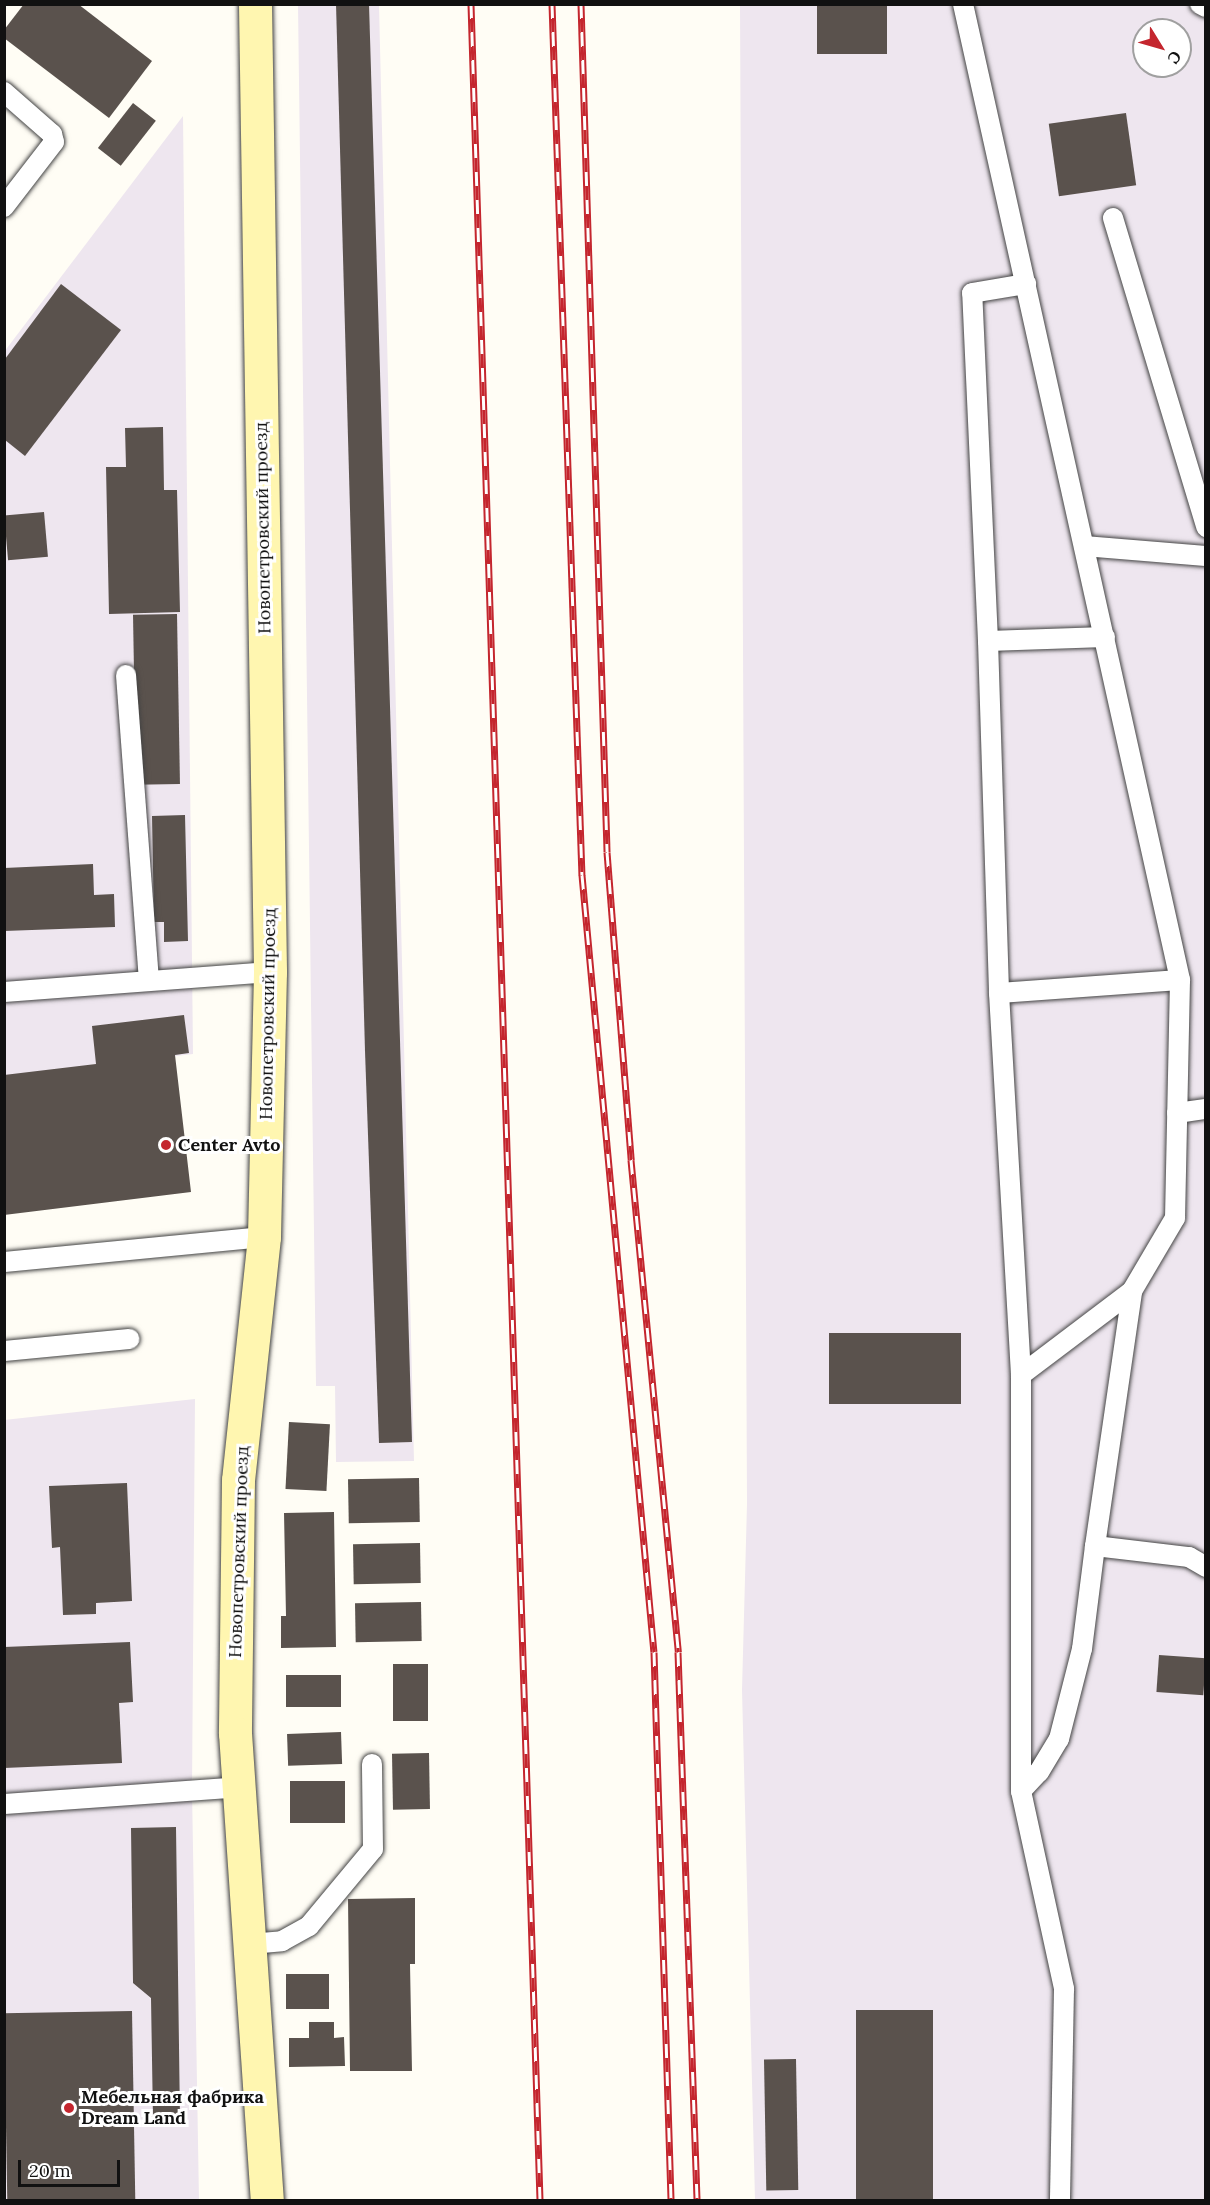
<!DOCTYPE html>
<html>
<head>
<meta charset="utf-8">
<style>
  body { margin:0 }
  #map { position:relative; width:1210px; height:2205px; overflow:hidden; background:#fffdf5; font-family:Lora,serif }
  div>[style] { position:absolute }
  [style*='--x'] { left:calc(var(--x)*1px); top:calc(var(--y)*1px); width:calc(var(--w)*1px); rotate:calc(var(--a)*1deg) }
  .industrial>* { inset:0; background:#eee6ef }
  .building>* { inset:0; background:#5a524d; transform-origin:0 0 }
  .roads { filter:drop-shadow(0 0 2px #444) drop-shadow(0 0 2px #444) }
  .lane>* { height:20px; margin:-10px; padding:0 10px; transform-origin:10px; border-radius:10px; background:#fff }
  .secondary>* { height:33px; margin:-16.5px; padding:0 16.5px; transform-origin:16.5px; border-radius:16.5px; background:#fff6b0 }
  .rail>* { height:7px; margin-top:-3.5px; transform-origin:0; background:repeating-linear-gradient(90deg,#fff 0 14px,#c4262e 0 28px); box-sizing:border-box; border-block:2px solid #c4262e }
  .dots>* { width:16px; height:16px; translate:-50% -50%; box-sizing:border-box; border:3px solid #fff; border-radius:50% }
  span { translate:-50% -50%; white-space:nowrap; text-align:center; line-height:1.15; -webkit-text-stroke:6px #fff; paint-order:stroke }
  .street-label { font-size:18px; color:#111 }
  .poi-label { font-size:18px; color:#111; font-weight:700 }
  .left { translate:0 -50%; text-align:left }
  .frame { position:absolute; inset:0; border:6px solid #111; pointer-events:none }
  .north { position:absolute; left:1132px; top:18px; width:60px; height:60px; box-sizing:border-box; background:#fff; border:2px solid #a0a0a0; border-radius:50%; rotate:127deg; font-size:16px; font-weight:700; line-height:24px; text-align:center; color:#111 }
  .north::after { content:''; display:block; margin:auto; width:21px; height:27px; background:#c4262e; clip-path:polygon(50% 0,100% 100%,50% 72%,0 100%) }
  .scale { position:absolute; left:18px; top:2160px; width:102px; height:27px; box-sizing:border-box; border:3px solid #111; border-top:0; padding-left:8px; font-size:18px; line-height:21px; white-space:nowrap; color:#111; -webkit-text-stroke:4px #fff; paint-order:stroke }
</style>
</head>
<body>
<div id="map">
  <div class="industrial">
    <div style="clip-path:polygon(298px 5px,379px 5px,414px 1461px,336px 1462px,335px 1386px,316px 1386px)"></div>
    <div style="clip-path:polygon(evenodd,740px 5px,1205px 5px,1205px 2200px,755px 2200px,742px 1690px,747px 1504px,740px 5px,1144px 30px,1180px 30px,1180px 66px,1144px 66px,1144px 30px)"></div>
    <div style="clip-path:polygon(183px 116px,193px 1054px,5px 1076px,4px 352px)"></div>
    <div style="clip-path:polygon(195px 1399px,192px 1790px,199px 2200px,5px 2200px,4px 1420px)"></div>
  </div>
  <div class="building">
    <div style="clip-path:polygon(24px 4px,78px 4px,152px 61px,109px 118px,4px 38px,4px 30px)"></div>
    <div style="clip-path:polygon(336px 4px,369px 4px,412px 1442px,379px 1443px,365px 1051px)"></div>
    <div style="left:817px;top:4px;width:70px;height:50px"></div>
    <div style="left:133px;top:103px;width:29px;height:57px;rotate:38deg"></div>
    <div style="left:1126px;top:113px;width:73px;height:78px;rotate:82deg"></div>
    <div style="clip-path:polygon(61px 284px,121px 330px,25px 456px,5px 440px,5px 359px)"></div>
    <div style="clip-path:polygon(163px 427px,164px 490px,177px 490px,180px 612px,109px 614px,106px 467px,126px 467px,125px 428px)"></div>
    <div style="left:44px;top:512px;width:45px;height:40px;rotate:85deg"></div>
    <div style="left:177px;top:614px;width:170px;height:44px;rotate:89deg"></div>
    <div style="clip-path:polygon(185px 815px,188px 941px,164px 942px,164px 922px,154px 922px,152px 816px)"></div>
    <div style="clip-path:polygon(93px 864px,94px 895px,114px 894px,115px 927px,4px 931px,4px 868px)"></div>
    <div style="clip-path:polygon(184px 1015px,189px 1053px,175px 1055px,191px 1192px,4px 1215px,4px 1075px,96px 1064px,92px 1026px)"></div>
    <div style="left:829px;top:1333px;width:132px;height:71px"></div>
    <div style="left:289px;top:1422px;width:41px;height:67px;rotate:3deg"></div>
    <div style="left:419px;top:1478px;width:44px;height:71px;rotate:89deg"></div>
    <div style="clip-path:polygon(127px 1483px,132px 1601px,96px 1603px,96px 1614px,63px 1615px,60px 1547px,52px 1548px,49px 1486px)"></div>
    <div style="clip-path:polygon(334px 1512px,336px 1647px,281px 1648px,281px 1616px,286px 1616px,284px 1513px)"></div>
    <div style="left:420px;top:1543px;width:40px;height:67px;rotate:89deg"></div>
    <div style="left:421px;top:1602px;width:39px;height:66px;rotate:89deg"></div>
    <div style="clip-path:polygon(130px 1642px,133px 1702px,119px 1703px,122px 1763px,4px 1768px,4px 1647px)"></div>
    <div style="left:1159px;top:1655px;width:47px;height:37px;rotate:4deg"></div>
    <div style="left:393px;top:1664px;width:35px;height:57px"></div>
    <div style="left:341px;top:1675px;width:32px;height:55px;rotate:90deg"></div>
    <div style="left:341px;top:1732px;width:32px;height:54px;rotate:88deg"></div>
    <div style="left:429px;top:1753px;width:56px;height:37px;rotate:89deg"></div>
    <div style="left:345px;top:1781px;width:42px;height:55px;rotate:90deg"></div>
    <div style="clip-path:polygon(176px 1827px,180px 2119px,153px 2120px,151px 1998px,133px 1983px,131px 1828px)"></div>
    <div style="clip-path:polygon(415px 1898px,415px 1964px,410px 1964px,412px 2071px,350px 2071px,348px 1899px)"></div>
    <div style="left:329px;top:1974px;width:35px;height:43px;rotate:90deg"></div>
    <div style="left:933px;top:2010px;width:190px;height:77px;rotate:90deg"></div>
    <div style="left:132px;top:2011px;width:189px;height:128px;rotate:89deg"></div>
    <div style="clip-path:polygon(309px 2022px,334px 2022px,334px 2038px,344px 2037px,345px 2066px,289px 2067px,289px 2038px,309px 2038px)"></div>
    <div style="left:796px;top:2059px;width:131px;height:32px;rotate:89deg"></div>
  </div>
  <div class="roads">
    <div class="lane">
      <div style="--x:963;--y:4;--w:1000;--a:77.46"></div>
      <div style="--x:1180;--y:980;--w:238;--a:91.2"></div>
      <div style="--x:1175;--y:1218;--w:85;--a:120.5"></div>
      <div style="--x:1132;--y:1291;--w:139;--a:142.9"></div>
      <div style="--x:1200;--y:4;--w:7;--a:27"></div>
      <div style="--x:4;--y:92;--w:64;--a:41.2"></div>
      <div style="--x:52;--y:134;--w:8;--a:76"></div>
      <div style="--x:54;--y:142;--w:82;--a:127.6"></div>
      <div style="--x:1113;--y:218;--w:323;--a:73.2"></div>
      <div style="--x:1084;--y:546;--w:122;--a:4.7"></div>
      <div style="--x:1105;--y:637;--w:117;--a:178"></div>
      <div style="--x:988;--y:641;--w:352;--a:88.2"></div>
      <div style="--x:999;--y:993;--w:181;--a:-4.1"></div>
      <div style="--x:988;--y:641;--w:348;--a:-92.6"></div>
      <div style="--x:972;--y:293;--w:55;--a:-9.5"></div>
      <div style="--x:126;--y:675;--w:306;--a:85.7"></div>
      <div style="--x:4;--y:992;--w:267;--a:-4.3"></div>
      <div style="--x:999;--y:993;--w:383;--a:86.7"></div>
      <div style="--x:1021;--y:1375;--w:416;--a:90"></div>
      <div style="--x:1021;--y:1791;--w:26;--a:-47"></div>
      <div style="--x:1039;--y:1772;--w:39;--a:-59"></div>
      <div style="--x:1059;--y:1739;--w:93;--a:-75.7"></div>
      <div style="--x:1082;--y:1649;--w:104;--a:-82.8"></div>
      <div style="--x:1095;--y:1546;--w:95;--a:6.7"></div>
      <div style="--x:1189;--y:1557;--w:20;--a:30"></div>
      <div style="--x:1177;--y:1113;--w:29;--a:-8"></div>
      <div style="--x:4;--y:1262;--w:261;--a:-5.5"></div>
      <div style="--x:4;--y:1351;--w:126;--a:-5.5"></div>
      <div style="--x:1095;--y:1546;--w:258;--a:-81.7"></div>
      <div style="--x:1021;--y:1791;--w:203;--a:77.7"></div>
      <div style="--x:1064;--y:1989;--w:211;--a:91.1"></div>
      <div style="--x:4;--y:1804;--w:236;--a:-4.1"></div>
      <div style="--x:250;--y:1944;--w:32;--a:-5"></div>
      <div style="--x:282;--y:1941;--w:31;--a:-29"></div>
      <div style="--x:309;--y:1926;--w:100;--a:-50.3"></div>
      <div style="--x:373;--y:1849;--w:85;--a:-90.7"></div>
    </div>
    <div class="secondary">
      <div style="--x:255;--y:4;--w:968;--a:89.11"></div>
      <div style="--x:270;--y:972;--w:265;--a:91.3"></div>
      <div style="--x:264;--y:1237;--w:244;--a:96.1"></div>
      <div style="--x:238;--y:1480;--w:253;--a:90.7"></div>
      <div style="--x:235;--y:1733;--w:468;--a:86.1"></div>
    </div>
  </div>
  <div class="rail">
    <div style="--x:471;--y:4;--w:2197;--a:88.2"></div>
    <div style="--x:552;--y:4;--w:872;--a:88.03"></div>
    <div style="--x:582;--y:875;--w:780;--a:84.71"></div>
    <div style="--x:654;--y:1652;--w:548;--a:88.22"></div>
    <div style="--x:581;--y:4;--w:848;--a:88.24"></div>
    <div style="--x:607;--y:852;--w:309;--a:85.5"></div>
    <div style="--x:631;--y:1160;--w:494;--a:84.5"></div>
    <div style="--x:678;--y:1652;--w:548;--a:88.01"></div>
  </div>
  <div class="dots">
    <div style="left:166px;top:1145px;background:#c4262e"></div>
    <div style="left:69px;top:2108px;background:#c4262e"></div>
  </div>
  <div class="street-label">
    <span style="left:263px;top:528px;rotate:-91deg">Новопетровский проезд</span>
    <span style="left:268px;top:1014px;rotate:-89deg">Новопетровский проезд</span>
    <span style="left:239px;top:1552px;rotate:-88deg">Новопетровский проезд</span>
  </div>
  <div class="poi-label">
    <span class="left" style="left:178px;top:1145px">Center Avto</span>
    <span class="left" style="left:81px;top:2108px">Мебельная фабрика<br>Dream Land</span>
  </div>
  <div class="frame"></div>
  <div class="north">С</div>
  <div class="scale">20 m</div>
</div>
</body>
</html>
